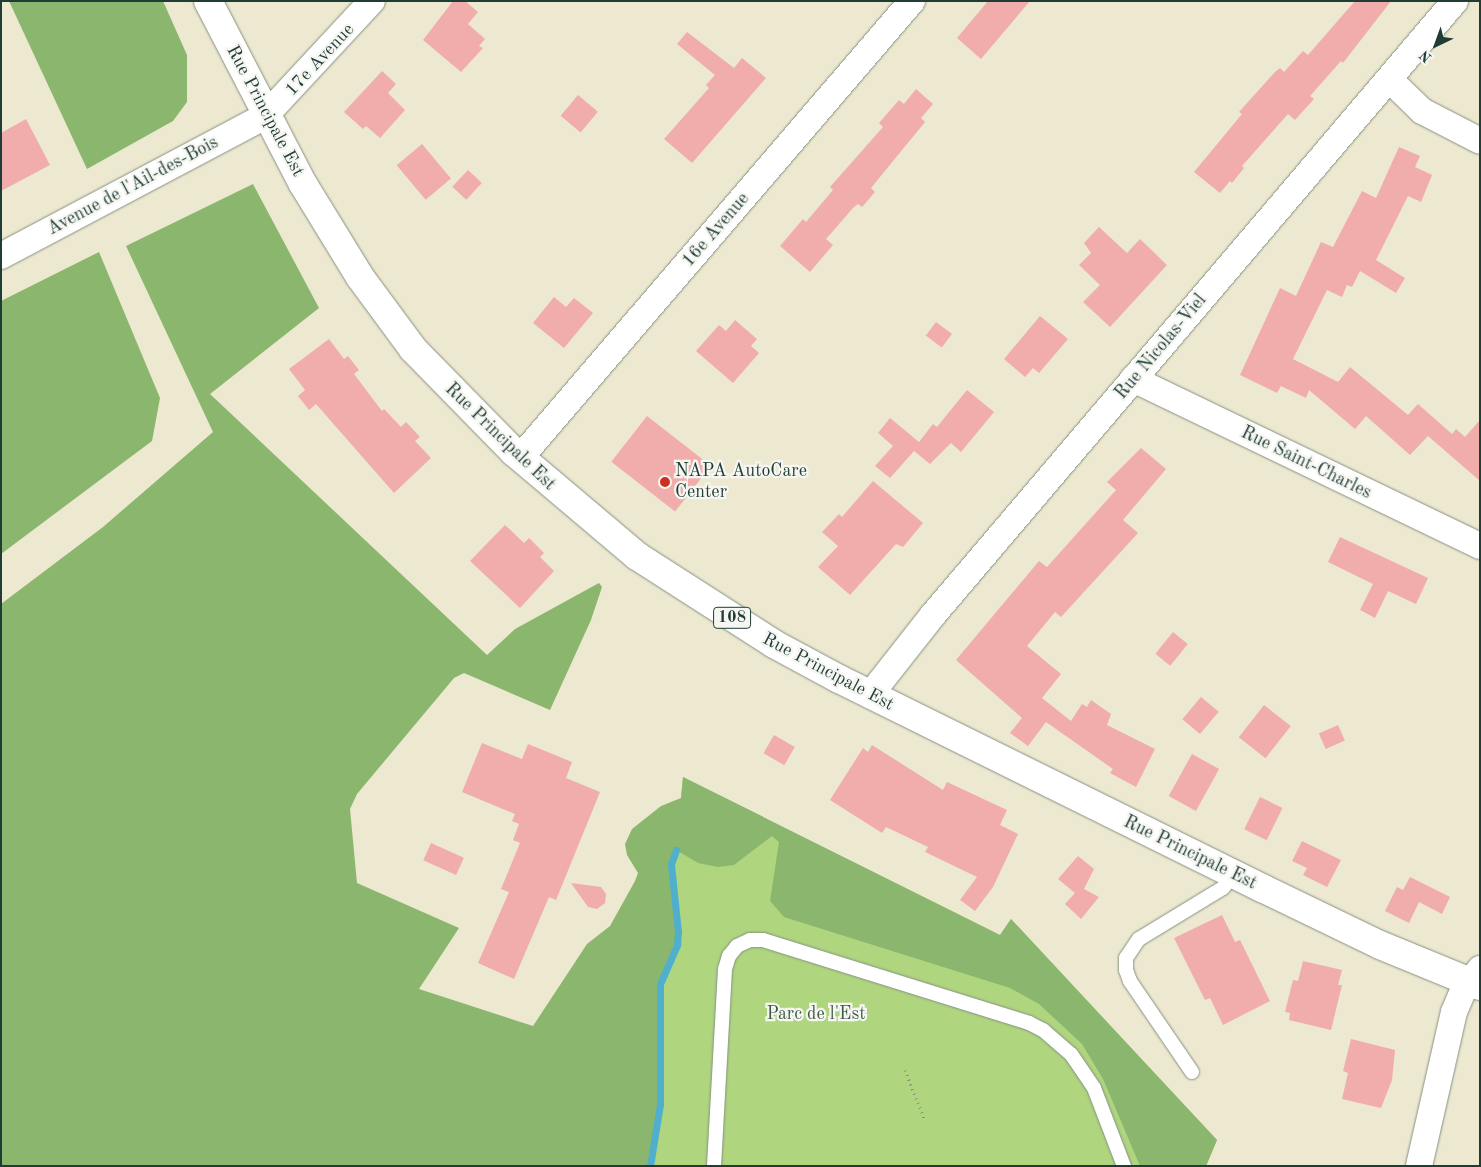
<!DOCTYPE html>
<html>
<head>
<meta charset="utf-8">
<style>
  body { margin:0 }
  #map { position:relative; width:1481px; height:1167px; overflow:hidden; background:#ede8d0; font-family:"Old Standard TT",serif }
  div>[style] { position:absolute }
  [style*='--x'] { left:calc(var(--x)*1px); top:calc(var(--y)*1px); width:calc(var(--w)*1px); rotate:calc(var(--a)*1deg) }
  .green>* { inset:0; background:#afd57f }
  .forest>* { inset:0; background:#8bb66e }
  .stream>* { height:7px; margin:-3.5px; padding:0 3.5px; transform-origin:3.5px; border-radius:3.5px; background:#4fafcd }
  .building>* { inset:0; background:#f0adab; transform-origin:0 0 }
  .path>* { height:3px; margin-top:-1.5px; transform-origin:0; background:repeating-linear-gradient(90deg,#869282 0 1px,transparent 0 5px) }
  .roads { filter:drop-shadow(0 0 1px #869282) drop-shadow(0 0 1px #869282) }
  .service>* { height:14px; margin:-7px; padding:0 7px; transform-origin:7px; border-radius:7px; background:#fff }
  .minor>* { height:26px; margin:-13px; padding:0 13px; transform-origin:13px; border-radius:13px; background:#fff }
  .primary>* { height:28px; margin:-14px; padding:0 14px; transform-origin:14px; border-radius:14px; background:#fff }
  .dots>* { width:14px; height:14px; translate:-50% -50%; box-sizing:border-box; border:2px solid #f6f6f2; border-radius:50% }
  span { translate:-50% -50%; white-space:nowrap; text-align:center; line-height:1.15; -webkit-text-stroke:4.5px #f6f6f2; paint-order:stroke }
  .shield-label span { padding:1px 4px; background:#f6f6f2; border:1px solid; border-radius:4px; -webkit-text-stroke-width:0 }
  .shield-label { font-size:16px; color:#1f3d34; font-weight:700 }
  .street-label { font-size:18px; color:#1f3d34 }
  .poi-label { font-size:18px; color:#1f3d34 }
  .left { translate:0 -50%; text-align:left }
  .park-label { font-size:18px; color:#3c5b43 }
  .frame { position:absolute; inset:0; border:2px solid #1f3d34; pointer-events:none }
  .north { position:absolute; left:1411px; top:20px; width:50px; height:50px; -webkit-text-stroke:4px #f6f6f2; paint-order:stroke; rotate:222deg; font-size:14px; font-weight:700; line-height:20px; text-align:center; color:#1f3d34 }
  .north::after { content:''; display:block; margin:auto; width:18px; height:22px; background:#1f3d34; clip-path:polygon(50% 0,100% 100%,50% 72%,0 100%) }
</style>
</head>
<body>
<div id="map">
  <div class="green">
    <div style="clip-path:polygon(683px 777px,1000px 935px,1011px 919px,1217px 1140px,1206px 1166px,650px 1166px,660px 1104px,660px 984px,677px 945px,671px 864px,676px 850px)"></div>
  </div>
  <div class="forest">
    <div style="clip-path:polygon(9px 1px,163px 1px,187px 55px,187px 102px,173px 121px,87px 169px)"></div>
    <div style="clip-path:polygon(253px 184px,319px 308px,210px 394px,487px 655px,515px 629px,599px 583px,602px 587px,591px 620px,550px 710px,464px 673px,454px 678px,357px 794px,350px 809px,357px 883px,459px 928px,419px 989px,533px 1026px,587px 944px,610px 926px,635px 881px,638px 873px,627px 855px,625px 844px,632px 829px,661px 806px,681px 798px,683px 777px,1000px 935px,1011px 919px,1217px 1140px,1206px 1166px,1140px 1166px,1103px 1079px,1082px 1044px,1039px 1004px,1010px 988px,784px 917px,770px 901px,779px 842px,772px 836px,734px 865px,718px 867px,698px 863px,676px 850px,673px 855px,671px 864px,678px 932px,677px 945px,660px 984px,660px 1104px,650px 1166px,1px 1166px,1px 604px,103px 527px,213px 432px,126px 246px)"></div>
    <div style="clip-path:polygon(99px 252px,160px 398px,152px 441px,1px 554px,1px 301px)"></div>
  </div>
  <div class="stream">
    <div style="--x:650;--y:1166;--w:63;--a:-80.8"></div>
    <div style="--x:660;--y:1104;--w:120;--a:-90"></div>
    <div style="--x:660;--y:984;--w:43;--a:-66.4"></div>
    <div style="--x:677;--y:945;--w:13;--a:-86"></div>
    <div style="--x:678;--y:932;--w:68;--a:-95.9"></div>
    <div style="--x:671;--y:864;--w:15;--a:-70"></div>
  </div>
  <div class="building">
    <div style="clip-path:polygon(453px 1px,465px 1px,478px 12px,468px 24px,485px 39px,479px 46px,483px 48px,461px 72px,423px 40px)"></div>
    <div style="clip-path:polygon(988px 1px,1030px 1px,981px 59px,957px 38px)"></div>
    <div style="clip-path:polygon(1355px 1px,1391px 1px,1343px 63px,1341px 61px,1310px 96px,1314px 99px,1295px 120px,1288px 114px,1242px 166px,1244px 168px,1232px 183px,1230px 181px,1220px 193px,1194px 172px,1242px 114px,1239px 112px,1275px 72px,1280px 68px,1284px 72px,1303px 51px,1308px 55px)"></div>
    <div style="clip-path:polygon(687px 32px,734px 68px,742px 58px,766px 78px,692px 163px,664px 139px,709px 88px,706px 85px,715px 75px,677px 44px)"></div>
    <div style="clip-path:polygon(382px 71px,396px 84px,388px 93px,405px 110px,380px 138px,366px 126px,363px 129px,344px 112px)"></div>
    <div style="clip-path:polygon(916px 89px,933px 104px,921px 118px,925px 122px,871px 188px,875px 192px,862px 207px,858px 204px,853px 208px,826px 239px,833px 245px,810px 272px,780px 246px,803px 219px,806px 222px,833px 190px,830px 187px,883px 127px,879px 123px,899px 100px,904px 104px)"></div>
    <div style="left:578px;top:95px;width:26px;height:27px;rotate:40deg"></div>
    <div style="clip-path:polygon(26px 119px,50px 165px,1px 191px,1px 133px)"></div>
    <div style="left:422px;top:144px;width:45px;height:33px;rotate:50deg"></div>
    <div style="clip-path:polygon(1399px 147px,1420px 156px,1415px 167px,1432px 175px,1421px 202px,1408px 196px,1376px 260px,1405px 278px,1396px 293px,1360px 271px,1352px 287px,1347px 285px,1342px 297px,1327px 290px,1293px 359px,1338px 382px,1350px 367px,1408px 415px,1418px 404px,1452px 434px,1456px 429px,1465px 437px,1480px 420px,1480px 481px,1428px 436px,1410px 455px,1366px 416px,1355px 429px,1309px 390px,1306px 398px,1281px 386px,1277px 393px,1240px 375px,1280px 288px,1296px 296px,1321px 242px,1333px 247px,1362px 191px,1376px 198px)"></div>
    <div style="left:468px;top:170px;width:19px;height:23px;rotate:43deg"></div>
    <div style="clip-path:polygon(1099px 227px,1127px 253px,1140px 239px,1167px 265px,1110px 327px,1083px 302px,1100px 285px,1079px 265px,1091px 253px,1084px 243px)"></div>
    <div style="clip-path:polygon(554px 297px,566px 307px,574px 298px,593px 313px,564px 348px,533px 323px)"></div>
    <div style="clip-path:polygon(1040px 316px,1068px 339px,1039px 373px,1033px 368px,1025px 377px,1004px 359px)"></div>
    <div style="clip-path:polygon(735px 320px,757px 339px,751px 346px,759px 353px,733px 383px,696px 351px,719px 325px,726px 331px)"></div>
    <div style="left:936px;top:322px;width:20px;height:17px;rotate:37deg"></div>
    <div style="clip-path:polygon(329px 339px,344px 359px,348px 356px,359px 370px,354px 374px,382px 411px,384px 409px,401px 427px,406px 422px,420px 437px,415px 441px,431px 458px,394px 493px,316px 404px,309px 410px,298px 396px,305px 390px,289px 369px)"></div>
    <div style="clip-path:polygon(967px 390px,994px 412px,961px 452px,951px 443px,930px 464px,914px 451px,890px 478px,875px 466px,893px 446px,878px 433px,890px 418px,919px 442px,933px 424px,937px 427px)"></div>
    <div style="left:647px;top:416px;width:81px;height:58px;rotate:38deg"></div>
    <div style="clip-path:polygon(1141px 448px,1166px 469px,1123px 520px,1138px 533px,1061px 617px,1055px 612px,1027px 646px,1061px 674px,1042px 698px,1071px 721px,1082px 704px,1087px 707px,1091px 700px,1111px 714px,1107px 725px,1155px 749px,1136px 787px,1110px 773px,1113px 769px,1046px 722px,1028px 746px,1010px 733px,1022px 718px,956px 660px,1039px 561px,1047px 567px,1116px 490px,1107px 482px)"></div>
    <div style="clip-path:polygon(873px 481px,923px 523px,903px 547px,896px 544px,850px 595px,818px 567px,838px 546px,822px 532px,839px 514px,842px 517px)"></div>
    <div style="clip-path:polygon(505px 525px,524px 543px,529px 538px,544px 553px,540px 557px,554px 571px,520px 608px,470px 561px)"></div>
    <div style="clip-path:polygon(1340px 537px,1428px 578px,1416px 604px,1388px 591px,1375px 618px,1360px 610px,1373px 584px,1328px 562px)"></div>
    <div style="left:1173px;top:632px;width:19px;height:28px;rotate:39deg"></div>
    <div style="left:1201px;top:697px;width:23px;height:29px;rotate:40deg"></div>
    <div style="left:1264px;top:705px;width:34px;height:41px;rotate:38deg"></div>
    <div style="left:1338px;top:725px;width:17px;height:21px;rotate:66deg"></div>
    <div style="left:774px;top:735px;width:24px;height:21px;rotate:30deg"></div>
    <div style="clip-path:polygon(482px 743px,522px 759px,528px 744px,572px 762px,566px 778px,600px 792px,556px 900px,549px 897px,514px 979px,478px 963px,509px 892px,501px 889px,520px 843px,513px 840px,519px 824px,512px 821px,515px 814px,462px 792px)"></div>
    <div style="clip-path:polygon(872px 745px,943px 790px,947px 782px,1007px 810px,1000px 825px,1018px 834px,993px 887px,975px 911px,960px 900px,977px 877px,925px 852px,928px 847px,886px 827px,882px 833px,830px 800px,863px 748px,868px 752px)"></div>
    <div style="left:1192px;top:754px;width:31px;height:48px;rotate:29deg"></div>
    <div style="left:1260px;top:797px;width:25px;height:36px;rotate:26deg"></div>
    <div style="clip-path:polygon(1302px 841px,1341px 860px,1327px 887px,1303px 875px,1307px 868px,1292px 861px)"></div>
    <div style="left:431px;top:843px;width:36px;height:19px;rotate:24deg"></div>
    <div style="clip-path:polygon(1078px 856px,1094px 869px,1084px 889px,1099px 897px,1081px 919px,1065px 904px,1075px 893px,1058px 879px)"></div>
    <div style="clip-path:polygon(1410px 877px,1450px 897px,1442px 914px,1419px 902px,1409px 923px,1385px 911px,1397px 887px,1403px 890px)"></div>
    <div style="clip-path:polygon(571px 883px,601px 887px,606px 894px,605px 903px,597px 909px,588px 907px)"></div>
    <div style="clip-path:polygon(1222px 915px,1235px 942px,1240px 940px,1270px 1001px,1223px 1025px,1210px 998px,1205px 1000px,1174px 938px)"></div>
    <div style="clip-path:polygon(1303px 961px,1342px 970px,1338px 985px,1342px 985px,1331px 1030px,1289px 1020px,1290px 1013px,1285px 1012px,1293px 980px,1298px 981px)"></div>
    <div style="clip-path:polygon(1351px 1039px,1395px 1050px,1392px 1080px,1381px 1108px,1342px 1099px,1348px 1073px,1343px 1071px)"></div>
  </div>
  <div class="path">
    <div style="--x:905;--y:1070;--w:52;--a:68.4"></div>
  </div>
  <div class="roads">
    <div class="service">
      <div style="--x:1192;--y:1072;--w:110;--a:-124.3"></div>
      <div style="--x:1130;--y:981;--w:12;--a:-110"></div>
      <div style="--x:1126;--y:970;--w:12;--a:-90"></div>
      <div style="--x:1126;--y:958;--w:23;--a:-56"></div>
      <div style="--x:1139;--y:939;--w:98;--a:-31.3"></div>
      <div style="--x:1223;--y:888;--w:18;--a:-52"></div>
      <div style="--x:714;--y:1166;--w:197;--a:-86.8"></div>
      <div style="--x:725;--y:969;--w:14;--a:-73"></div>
      <div style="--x:729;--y:956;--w:13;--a:-51"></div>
      <div style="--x:737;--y:946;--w:14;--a:-25"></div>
      <div style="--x:750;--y:940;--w:13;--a:0"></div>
      <div style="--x:763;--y:940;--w:279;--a:17.3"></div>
      <div style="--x:1029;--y:1023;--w:16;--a:27"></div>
      <div style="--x:1043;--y:1030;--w:37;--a:41"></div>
      <div style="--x:1071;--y:1054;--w:41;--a:55.9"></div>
      <div style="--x:1094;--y:1088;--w:84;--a:69"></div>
    </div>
    <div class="minor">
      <div style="--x:1389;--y:79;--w:46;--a:44.1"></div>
      <div style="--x:1422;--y:111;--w:65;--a:27.3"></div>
      <div style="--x:1;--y:256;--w:299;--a:-27.9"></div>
      <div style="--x:265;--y:116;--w:157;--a:-47.1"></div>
      <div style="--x:1133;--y:379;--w:385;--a:25.7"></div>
      <div style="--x:520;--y:458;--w:602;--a:-49.38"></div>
      <div style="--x:870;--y:695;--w:102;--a:-51.8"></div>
      <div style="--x:933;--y:615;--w:806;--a:-49.63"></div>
      <div style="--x:1419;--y:1166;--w:158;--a:-77.2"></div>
      <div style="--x:1454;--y:1012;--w:23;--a:-67"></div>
      <div style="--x:1463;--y:991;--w:28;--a:-52"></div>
    </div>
    <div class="primary">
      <div style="--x:208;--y:1;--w:206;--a:62.6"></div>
      <div style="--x:303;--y:184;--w:109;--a:58.5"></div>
      <div style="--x:360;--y:277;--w:89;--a:53.6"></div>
      <div style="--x:413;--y:349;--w:144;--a:45.6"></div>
      <div style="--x:514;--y:452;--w:161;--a:40.2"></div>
      <div style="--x:637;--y:556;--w:163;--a:32.7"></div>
      <div style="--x:774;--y:644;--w:74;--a:28.3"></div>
      <div style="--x:839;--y:679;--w:472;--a:26.3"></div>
      <div style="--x:1262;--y:888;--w:131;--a:25.8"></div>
      <div style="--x:1380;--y:945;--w:108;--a:22.3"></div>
    </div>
  </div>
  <div class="dots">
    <div style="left:665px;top:482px;background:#c8321e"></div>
  </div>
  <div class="shield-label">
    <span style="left:732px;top:618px">108</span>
  </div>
  <div class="street-label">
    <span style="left:320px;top:60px;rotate:-47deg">17e Avenue</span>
    <span style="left:265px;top:111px;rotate:62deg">Rue Principale Est</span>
    <span style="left:133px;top:186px;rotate:-28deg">Avenue de l'Ail-des-Bois</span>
    <span style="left:716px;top:230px;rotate:-49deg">16e Avenue</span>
    <span style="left:1161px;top:347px;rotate:-50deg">Rue Nicolas-Viel</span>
    <span style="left:500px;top:437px;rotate:44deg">Rue Principale Est</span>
    <span style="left:1306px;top:463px;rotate:26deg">Rue Saint-Charles</span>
    <span style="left:828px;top:672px;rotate:28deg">Rue Principale Est</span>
    <span style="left:1190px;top:853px;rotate:26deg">Rue Principale Est</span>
  </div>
  <div class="poi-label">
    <span class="left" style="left:675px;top:482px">NAPA AutoCare<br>Center</span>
  </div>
  <div class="park-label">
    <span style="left:816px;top:1014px">Parc de l'Est</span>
  </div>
  <div class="frame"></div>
  <div class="north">N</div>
</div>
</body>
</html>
